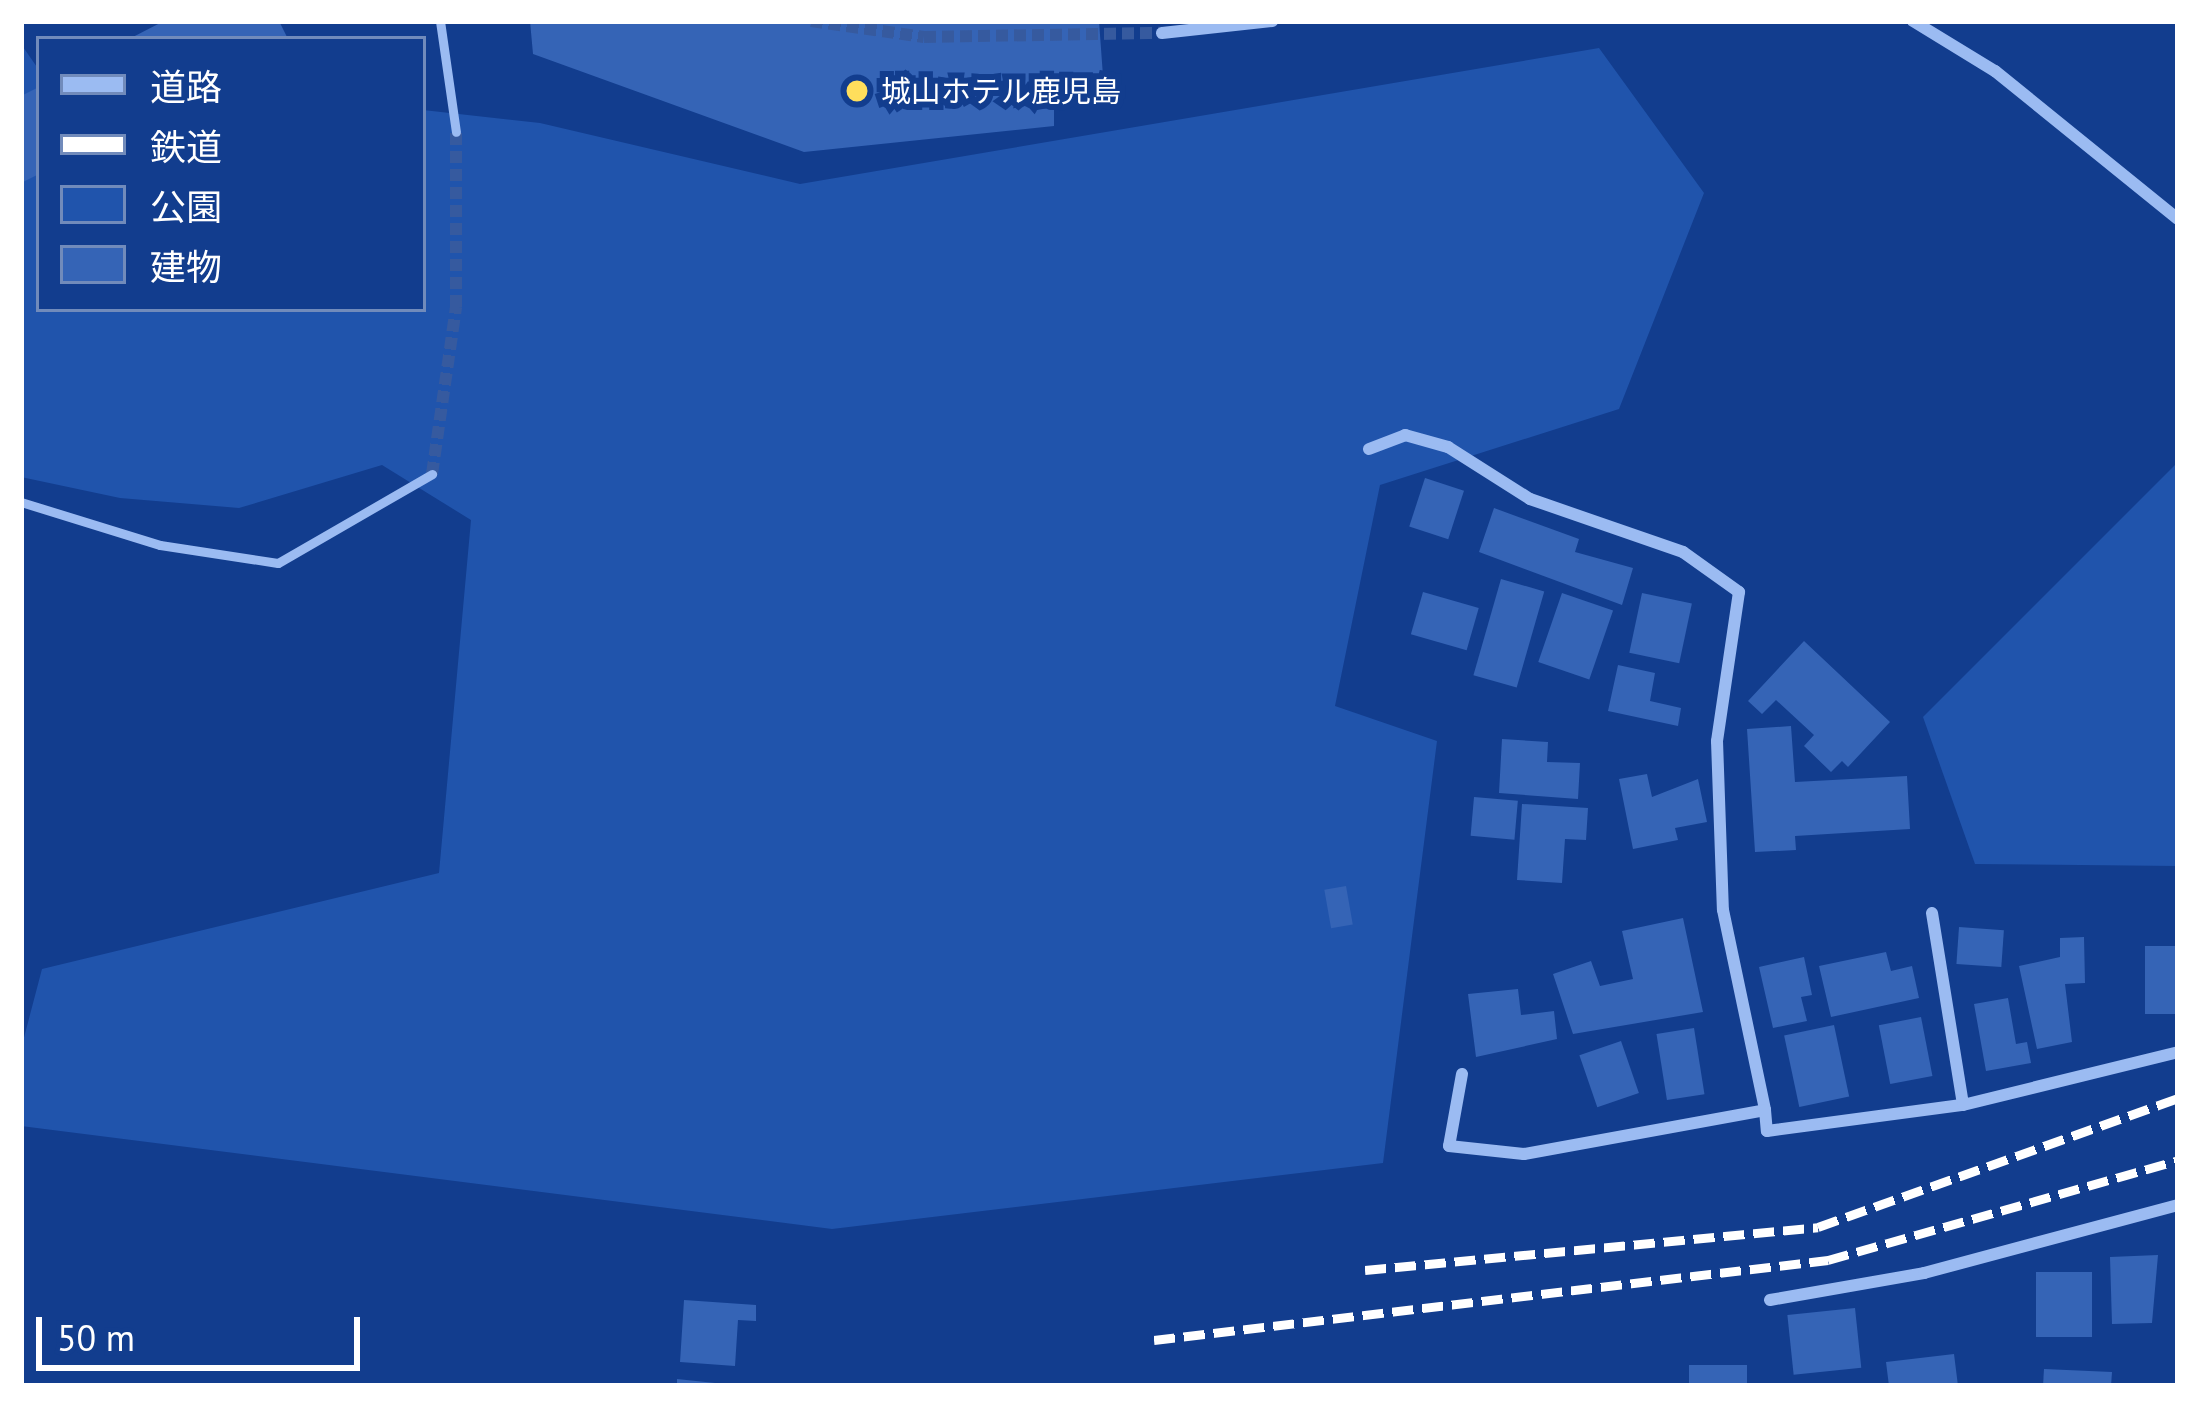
<!DOCTYPE html>
<html>
<head>
<meta charset="utf-8">
<style>
  body { margin:0 }
  #map { position:relative; width:2199px; height:1407px; overflow:hidden; background:#123d8e; font-family:"PT Sans","Noto Sans JP",sans-serif }
  div>[style] { position:absolute }
  [style*='--x'] { left:calc(var(--x)*1px); top:calc(var(--y)*1px); width:calc(var(--w)*1px); rotate:calc(var(--a)*1deg) }
  .green>* { inset:0; background:#2054ac }
  .building>* { inset:0; background:#3564b6; transform-origin:0 0 }
  .minor-tunnel>* { height:12px; margin-top:-6px; transform-origin:0; background:repeating-linear-gradient(90deg,#365a9f 0 12px,transparent 0 18px) }
  .service>* { height:9px; margin:-4.5px; padding:0 4.5px; transform-origin:4.5px; border-radius:4.5px; background:#9bbbf2 }
  .minor>* { height:12px; margin:-6px; padding:0 6px; transform-origin:6px; border-radius:6px; background:#9bbbf2 }
  .rail>* { height:9px; margin-top:-4.5px; transform-origin:0; background:repeating-linear-gradient(90deg,#fff 0 21px,transparent 0 30px) }
  .dots>* { width:33px; height:33px; translate:-50% -50%; box-sizing:border-box; border:6px solid #123d8e; border-radius:50% }
  span { translate:-50% -50%; white-space:nowrap; text-align:center; line-height:1.15; -webkit-text-stroke:12px #123d8e; paint-order:stroke }
  .poi-label { font-size:30px; color:#fff }
  .left { translate:0 -50%; text-align:left }
  .frame { position:absolute; inset:0; border:24px solid #fff; pointer-events:none }
  .legend { position:absolute; left:36px; top:36px; width:390px; height:276px; box-sizing:border-box; background:#123d8e; border:3px solid #718bbb; margin:0; padding:15px 21px; list-style:none; font-size:36px; color:#fff }
  .legend li { display:flex; align-items:center; gap:24px; height:60px }
  .legend b { width:60px; border:3px solid #718bbb }
  .scale { position:absolute; left:36px; top:1317px; width:324px; height:54px; box-sizing:border-box; border:6px solid #fff; border-top:0; padding-left:15px; font-size:36px; line-height:42px; white-space:nowrap; color:#fff; -webkit-text-stroke:9px #123d8e; paint-order:stroke }
</style>
</head>
<body>
<div id="map">
  <div class="green">
    <div style="clip-path:polygon(21px 44px,39px 70px,39px 309px,423px 309px,423px 110px,540px 123px,800px 184px,1599px 48px,1704px 193px,1619px 409px,1380px 485px,1335px 706px,1437px 741px,1383px 1163px,832px 1229px,21px 1126px,21px 1049px,42px 969px,439px 873px,471px 520px,382px 465px,239px 508px,120px 498px,21px 477px)"></div>
    <div style="clip-path:polygon(2178px 462px,2178px 866px,1975px 864px,1923px 717px)"></div>
  </div>
  <div class="building">
    <div style="clip-path:polygon(164px 21px,279px 21px,288px 39px,129px 39px)"></div>
    <div style="clip-path:polygon(530px 21px,1099px 21px,1103px 76px,1054px 106px,1054px 126px,804px 152px,533px 54px)"></div>
    <div style="clip-path:polygon(39px 87px,39px 174px,23px 182px,21px 96px)"></div>
    <div style="left:1425px;top:478px;width:41px;height:51px;rotate:18deg"></div>
    <div style="clip-path:polygon(1494px 508px,1579px 539px,1575px 552px,1633px 568px,1622px 605px,1479px 552px)"></div>
    <div style="left:1501px;top:579px;width:45px;height:100px;rotate:16deg"></div>
    <div style="left:1423px;top:592px;width:58px;height:44px;rotate:16deg"></div>
    <div style="left:1562px;top:593px;width:54px;height:73px;rotate:19deg"></div>
    <div style="left:1642px;top:593px;width:51px;height:61px;rotate:12deg"></div>
    <div style="clip-path:polygon(1804px 641px,1890px 722px,1848px 767px,1842px 761px,1831px 772px,1804px 746px,1814px 735px,1776px 700px,1762px 714px,1748px 701px)"></div>
    <div style="clip-path:polygon(1618px 665px,1655px 673px,1650px 701px,1681px 708px,1678px 726px,1608px 711px)"></div>
    <div style="clip-path:polygon(1791px 726px,1795px 782px,1907px 776px,1910px 829px,1795px 836px,1796px 850px,1755px 852px,1747px 729px)"></div>
    <div style="clip-path:polygon(1502px 739px,1548px 742px,1547px 762px,1580px 763px,1578px 799px,1499px 793px)"></div>
    <div style="clip-path:polygon(1647px 774px,1652px 797px,1698px 779px,1707px 822px,1675px 828px,1678px 840px,1633px 849px,1619px 779px)"></div>
    <div style="left:1474px;top:797px;width:44px;height:39px;rotate:5deg"></div>
    <div style="clip-path:polygon(1522px 804px,1588px 808px,1586px 840px,1565px 839px,1562px 883px,1517px 880px)"></div>
    <div style="left:1346px;top:886px;width:39px;height:22px;rotate:80deg"></div>
    <div style="clip-path:polygon(1683px 918px,1703px 1012px,1573px 1034px,1553px 974px,1591px 961px,1600px 986px,1633px 979px,1622px 931px)"></div>
    <div style="left:1959px;top:927px;width:45px;height:37px;rotate:4deg"></div>
    <div style="clip-path:polygon(2084px 937px,2085px 983px,2065px 984px,2072px 1042px,2037px 1049px,2019px 966px,2060px 957px,2060px 938px)"></div>
    <div style="left:2145px;top:946px;width:33px;height:68px"></div>
    <div style="clip-path:polygon(1886px 952px,1891px 971px,1912px 966px,1919px 998px,1831px 1017px,1819px 966px)"></div>
    <div style="clip-path:polygon(1804px 957px,1812px 995px,1801px 997px,1807px 1021px,1773px 1028px,1759px 967px)"></div>
    <div style="clip-path:polygon(1518px 989px,1521px 1015px,1554px 1011px,1557px 1039px,1476px 1057px,1468px 994px)"></div>
    <div style="clip-path:polygon(2008px 998px,2016px 1044px,2027px 1042px,2031px 1063px,1986px 1071px,1974px 1004px)"></div>
    <div style="left:1921px;top:1017px;width:60px;height:43px;rotate:79deg"></div>
    <div style="left:1834px;top:1025px;width:73px;height:51px;rotate:78deg"></div>
    <div style="left:1694px;top:1028px;width:67px;height:38px;rotate:81deg"></div>
    <div style="left:1621px;top:1041px;width:55px;height:44px;rotate:71deg"></div>
    <div style="clip-path:polygon(2158px 1255px,2152px 1323px,2112px 1324px,2110px 1257px)"></div>
    <div style="left:2036px;top:1272px;width:56px;height:65px"></div>
    <div style="clip-path:polygon(684px 1300px,756px 1305px,756px 1321px,738px 1320px,735px 1366px,680px 1362px)"></div>
    <div style="left:1855px;top:1308px;width:60px;height:68px;rotate:84deg"></div>
    <div style="clip-path:polygon(1954px 1354px,1958px 1386px,1889px 1386px,1886px 1362px)"></div>
    <div style="left:1747px;top:1365px;width:21px;height:58px;rotate:90deg"></div>
    <div style="clip-path:polygon(2044px 1369px,2112px 1372px,2111px 1386px,2043px 1386px)"></div>
    <div style="clip-path:polygon(677px 1379px,715px 1383px,715px 1386px,677px 1386px)"></div>
  </div>
  <div class="minor-tunnel">
    <div style="--x:811;--y:21;--w:114;--a:8.1"></div>
    <div style="--x:924;--y:37;--w:238;--a:-1"></div>
    <div style="--x:432;--y:474;--w:169;--a:-81.8"></div>
    <div style="--x:456;--y:307;--w:175;--a:-90"></div>
  </div>
  <div class="service">
    <div style="--x:440;--y:21;--w:112;--a:81.8"></div>
    <div style="--x:21;--y:502;--w:145;--a:17.2"></div>
    <div style="--x:160;--y:545;--w:119;--a:8.7"></div>
    <div style="--x:278;--y:563;--w:178;--a:-30"></div>
  </div>
  <div class="minor">
    <div style="--x:1913;--y:21;--w:96;--a:31.4"></div>
    <div style="--x:1995;--y:71;--w:235;--a:39"></div>
    <div style="--x:1162;--y:33;--w:111;--a:-6.2"></div>
    <div style="--x:1369;--y:449;--w:39;--a:-21"></div>
    <div style="--x:1405;--y:435;--w:45;--a:15.6"></div>
    <div style="--x:1448;--y:447;--w:97;--a:32.4"></div>
    <div style="--x:1530;--y:499;--w:162;--a:19.1"></div>
    <div style="--x:1683;--y:552;--w:69;--a:35.5"></div>
    <div style="--x:1739;--y:592;--w:151;--a:98.4"></div>
    <div style="--x:1717;--y:741;--w:169;--a:88"></div>
    <div style="--x:1723;--y:910;--w:204;--a:78.1"></div>
    <div style="--x:1932;--y:913;--w:194;--a:80.8"></div>
    <div style="--x:1462;--y:1074;--w:73;--a:100.2"></div>
    <div style="--x:1449;--y:1146;--w:75;--a:6.1"></div>
    <div style="--x:1524;--y:1154;--w:245;--a:-10.3"></div>
    <div style="--x:1765;--y:1110;--w:21;--a:85"></div>
    <div style="--x:1767;--y:1131;--w:198;--a:-7.6"></div>
    <div style="--x:1963;--y:1105;--w:221;--a:-13.8"></div>
    <div style="--x:1770;--y:1300;--w:156;--a:-9.9"></div>
    <div style="--x:1924;--y:1273;--w:263;--a:-15"></div>
  </div>
  <div class="rail">
    <div style="--x:1365;--y:1270;--w:455;--a:-5.4"></div>
    <div style="--x:1818;--y:1227;--w:382;--a:-19.7"></div>
    <div style="--x:1154;--y:1340;--w:679;--a:-6.77"></div>
    <div style="--x:1828;--y:1260;--w:364;--a:-15.9"></div>
  </div>
  <div class="dots">
    <div style="left:857px;top:91px;background:#ffde5c"></div>
  </div>
  <div class="poi-label">
    <span class="left" style="left:881px;top:91px">城山ホテル鹿児島</span>
  </div>
  <div class="frame"></div>
  <ul class="legend">
  <li><b style="height:15px;background:#9bbbf2"></b>道路</li>
  <li><b style="height:15px;background:#fff"></b>鉄道</li>
  <li><b style="height:33px;background:#2054ac"></b>公園</li>
  <li><b style="height:33px;background:#3564b6"></b>建物</li>
  </ul>
  <div class="scale">50 m</div>
</div>
</body>
</html>
